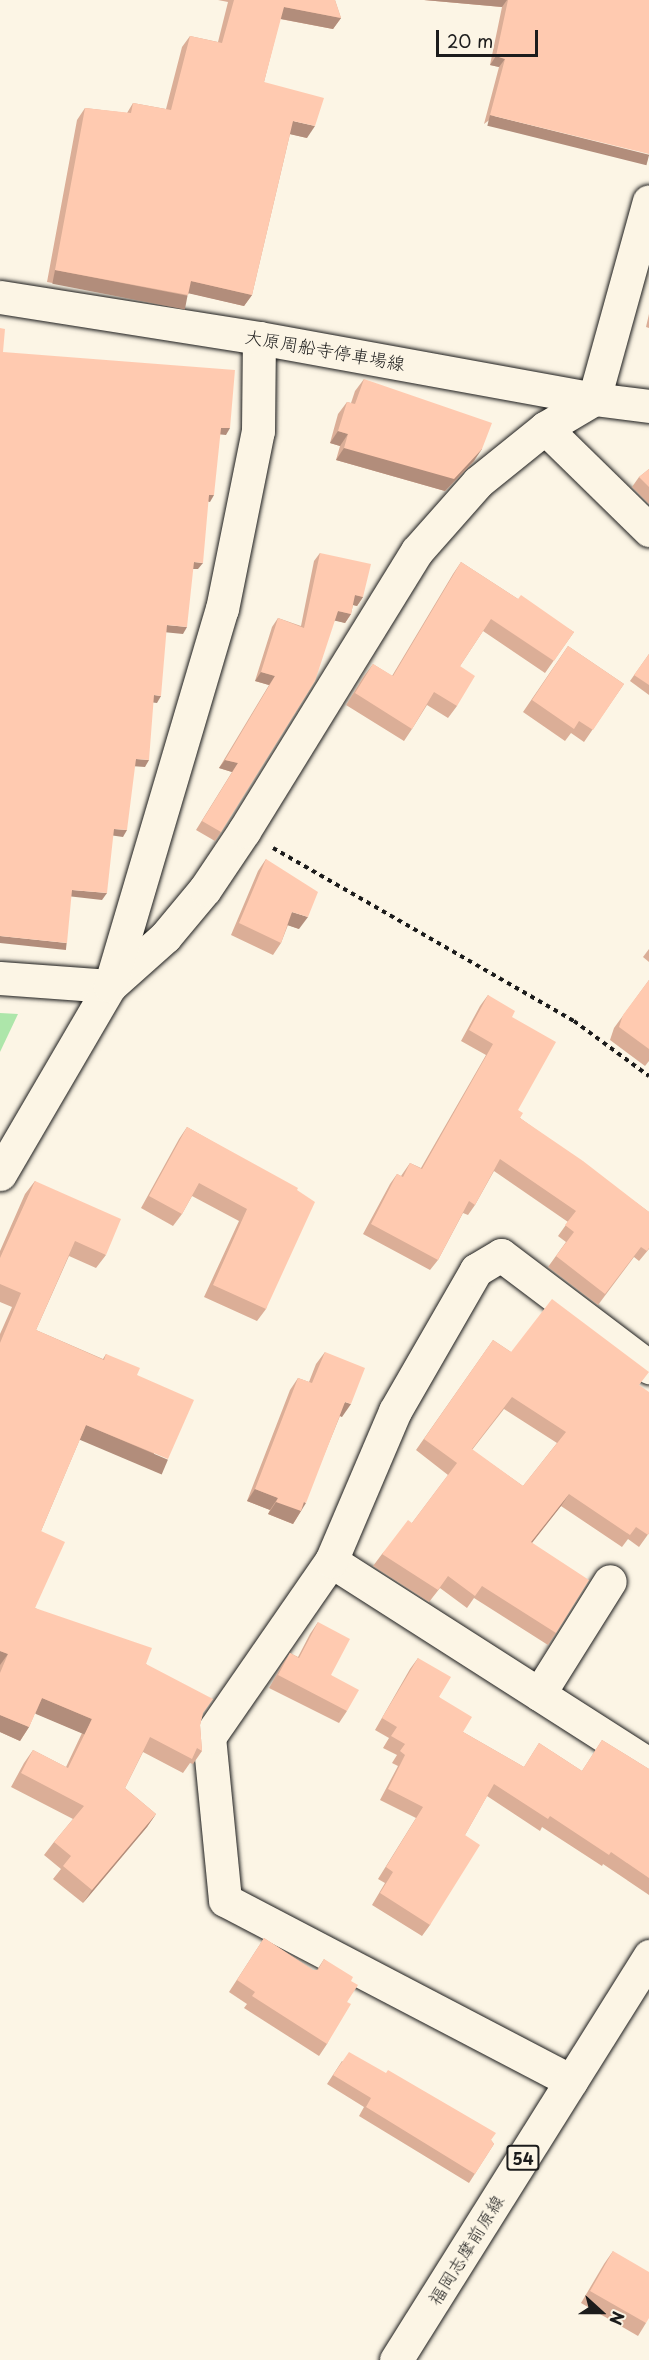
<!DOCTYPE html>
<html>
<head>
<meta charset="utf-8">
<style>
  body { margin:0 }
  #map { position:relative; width:649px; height:2360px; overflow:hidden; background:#fcf5e5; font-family:"Playpen Sans","Klee One",sans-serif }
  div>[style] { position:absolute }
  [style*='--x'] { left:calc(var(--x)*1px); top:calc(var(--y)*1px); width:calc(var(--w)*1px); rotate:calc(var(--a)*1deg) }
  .green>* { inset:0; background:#ade6aa }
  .path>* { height:4px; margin-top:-2px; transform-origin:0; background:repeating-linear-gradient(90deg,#1c1c1c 0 4.5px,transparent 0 9px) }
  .roads { filter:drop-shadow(0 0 2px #1c1c1c) drop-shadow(0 0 2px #1c1c1c) }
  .minor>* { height:33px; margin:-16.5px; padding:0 16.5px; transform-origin:16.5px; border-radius:16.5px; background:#fcf5e5 }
  .major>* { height:33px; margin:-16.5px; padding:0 16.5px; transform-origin:16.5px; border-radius:16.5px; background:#fcf5e5 }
  .wall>* { inset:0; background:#dbae97 }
  .shaded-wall>* { inset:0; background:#b28d7b; transform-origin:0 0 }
  .building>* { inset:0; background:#ffcab0 }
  span { translate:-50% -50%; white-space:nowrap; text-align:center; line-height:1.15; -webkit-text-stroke:6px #fcf5e5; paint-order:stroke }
  .shield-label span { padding:2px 4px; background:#fcf5e5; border:2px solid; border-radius:4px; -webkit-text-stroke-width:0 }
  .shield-label { font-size:16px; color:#1c1c1c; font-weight:700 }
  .street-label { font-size:18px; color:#1c1c1c }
  .north { position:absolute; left:571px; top:2282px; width:60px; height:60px; -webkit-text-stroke:4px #fcf5e5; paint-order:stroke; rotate:111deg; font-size:16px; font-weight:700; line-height:24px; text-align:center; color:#1c1c1c }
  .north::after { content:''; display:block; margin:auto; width:21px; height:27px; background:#1c1c1c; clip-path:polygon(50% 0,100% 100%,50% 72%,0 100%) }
  .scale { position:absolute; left:436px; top:30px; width:102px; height:27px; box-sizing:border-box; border:3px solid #1c1c1c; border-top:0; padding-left:8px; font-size:18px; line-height:21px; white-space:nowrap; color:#1c1c1c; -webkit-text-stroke:4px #fcf5e5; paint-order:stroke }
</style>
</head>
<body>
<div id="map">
  <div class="green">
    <div style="clip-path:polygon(0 1013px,18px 1014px,0 1052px)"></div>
  </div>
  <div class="path">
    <div style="--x:273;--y:848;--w:347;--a:29.9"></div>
    <div style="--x:574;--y:1021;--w:93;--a:36.3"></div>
  </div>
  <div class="roads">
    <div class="minor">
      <div style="--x:545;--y:428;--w:146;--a:44.4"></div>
      <div style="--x:0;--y:978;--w:110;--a:4.2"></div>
      <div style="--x:110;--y:986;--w:74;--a:-41.7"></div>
      <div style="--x:165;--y:937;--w:62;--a:-50.2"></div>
      <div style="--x:205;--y:889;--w:70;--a:-56.1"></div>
      <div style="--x:244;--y:831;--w:329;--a:-58.3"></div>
      <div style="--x:417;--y:551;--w:92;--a:-48.5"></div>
      <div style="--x:478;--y:482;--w:86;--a:-38.9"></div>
      <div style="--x:545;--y:428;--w:57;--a:-30.6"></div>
      <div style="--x:594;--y:399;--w:205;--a:-74.5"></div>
      <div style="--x:0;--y:1174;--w:218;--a:-59.7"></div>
      <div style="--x:110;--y:986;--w:393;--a:-73.5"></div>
      <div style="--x:222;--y:609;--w:182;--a:-78.6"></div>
      <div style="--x:258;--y:431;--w:93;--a:-89.4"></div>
      <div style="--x:331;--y:1561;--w:377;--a:32.6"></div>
      <div style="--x:539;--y:1694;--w:133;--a:-57.9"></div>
      <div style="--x:571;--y:2081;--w:390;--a:-152.4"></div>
      <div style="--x:225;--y:1900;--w:164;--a:-95.6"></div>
      <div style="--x:209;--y:1737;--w:214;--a:-55.3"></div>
      <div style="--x:331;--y:1561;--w:163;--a:-66.9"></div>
      <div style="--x:395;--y:1411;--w:163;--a:-60.1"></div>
      <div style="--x:476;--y:1270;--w:29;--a:-31"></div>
      <div style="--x:501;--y:1255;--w:186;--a:37.1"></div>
    </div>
    <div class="major">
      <div style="--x:0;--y:297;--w:262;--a:9"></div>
      <div style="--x:259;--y:338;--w:341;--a:10.3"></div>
      <div style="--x:594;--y:399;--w:55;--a:7.3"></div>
      <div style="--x:396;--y:2360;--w:477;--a:-57.9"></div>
    </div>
  </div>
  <div class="wall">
    <div style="clip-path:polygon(218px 0,335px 0,341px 18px,333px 29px,280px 19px,264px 82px,307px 138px,290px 134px,252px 295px,244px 306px,189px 293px,180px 307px,47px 282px,77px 120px,85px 108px,127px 113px,133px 103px,166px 109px,182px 47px,190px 36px,218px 42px,228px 2px)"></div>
    <div style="clip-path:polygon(424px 0,649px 0,484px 124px,499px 67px,490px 65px,502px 7px)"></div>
    <div style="clip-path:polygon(649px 314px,649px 328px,646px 327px)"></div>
    <div style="clip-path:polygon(364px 379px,474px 461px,445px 491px,336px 460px,340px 446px,330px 443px,338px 414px,347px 402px,351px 403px,355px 391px)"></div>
    <div style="clip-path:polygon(649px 469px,649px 504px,632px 487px,639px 477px)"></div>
    <div style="clip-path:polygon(320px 553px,363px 597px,357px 606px,353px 605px,351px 614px,345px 623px,335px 620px,221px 832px,215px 841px,196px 830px,232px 772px,219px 768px,269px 685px,255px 681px,272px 627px,278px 618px,301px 626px,314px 561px)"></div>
    <div style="clip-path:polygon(461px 562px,518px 599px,574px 632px,545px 673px,483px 631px,460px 666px,457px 706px,448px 718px,427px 705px,412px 729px,404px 741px,346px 705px,364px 676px,373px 664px,392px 676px,453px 574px)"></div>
    <div style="clip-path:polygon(568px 646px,624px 684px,584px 742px,571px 733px,565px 741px,523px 712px)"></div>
    <div style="clip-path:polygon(649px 654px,649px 695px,630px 681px)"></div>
    <div style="clip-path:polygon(266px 859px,299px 929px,288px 925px,281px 943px,273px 955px,231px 935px,258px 871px)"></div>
    <div style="clip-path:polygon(649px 949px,649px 962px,643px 957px)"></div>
    <div style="clip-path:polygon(649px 980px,649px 1061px,645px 1066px,610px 1040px,614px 1028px)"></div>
    <div style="clip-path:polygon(488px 995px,512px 1017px,518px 1110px,520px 1118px,649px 1212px,649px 1249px,639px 1261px,634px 1257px,598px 1305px,548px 1267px,566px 1242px,558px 1236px,568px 1222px,494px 1171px,475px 1205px,468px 1215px,463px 1213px,438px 1260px,430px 1270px,363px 1234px,390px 1184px,397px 1174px,401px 1176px,410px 1163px,421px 1168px,486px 1055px,461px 1041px,480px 1006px)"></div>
    <div style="clip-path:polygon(187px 1127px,297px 1190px,266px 1309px,257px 1321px,204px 1297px,239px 1221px,192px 1196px,182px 1214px,173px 1226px,141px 1208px,179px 1139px)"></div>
    <div style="clip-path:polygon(35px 1181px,106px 1255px,96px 1268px,69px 1256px,36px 1330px,103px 1359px,106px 1354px,137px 1375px,158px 1472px,80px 1439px,41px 1531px,35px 1608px,146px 1664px,203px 1713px,200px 1725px,202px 1751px,193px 1764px,190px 1763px,183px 1773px,143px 1752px,125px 1788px,156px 1814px,147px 1827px,83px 1903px,53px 1879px,61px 1869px,44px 1855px,54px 1842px,73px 1819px,11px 1787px,24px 1763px,33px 1750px,66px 1767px,82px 1733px,35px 1713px,29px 1727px,20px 1741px,0 1732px,0 1334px,12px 1307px,0 1302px,0 1251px,25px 1194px)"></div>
    <div style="clip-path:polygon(evenodd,493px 1340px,511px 1352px,639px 1385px,649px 1533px,639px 1547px,628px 1539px,622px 1547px,561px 1506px,532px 1543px,556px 1633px,548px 1645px,474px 1598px,467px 1608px,440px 1588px,429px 1602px,373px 1566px,382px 1554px,412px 1523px,448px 1475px,416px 1450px,493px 1340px,504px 1409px,557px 1443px,523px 1486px,472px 1450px,504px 1409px)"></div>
    <div style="clip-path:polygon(325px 1352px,342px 1417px,340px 1416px,301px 1511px,293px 1524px,268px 1514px,270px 1510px,247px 1501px,290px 1390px,298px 1378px,309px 1382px,316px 1364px)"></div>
    <div style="clip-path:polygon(318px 1622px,331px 1675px,347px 1711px,339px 1723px,269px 1688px,282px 1665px,290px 1653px,298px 1657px,310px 1634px)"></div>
    <div style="clip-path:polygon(418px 1658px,439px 1697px,463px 1732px,524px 1767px,539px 1743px,582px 1771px,602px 1740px,649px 1769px,649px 1895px,603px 1864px,602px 1866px,542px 1827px,540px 1831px,487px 1796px,465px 1835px,430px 1925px,422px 1936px,372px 1905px,385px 1883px,378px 1879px,416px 1818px,380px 1800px,398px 1766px,392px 1763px,397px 1755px,383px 1748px,389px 1738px,375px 1730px,410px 1669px)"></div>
    <div style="clip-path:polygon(264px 1938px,313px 1970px,317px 1970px,324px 1959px,351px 1981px,347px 2002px,327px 2044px,319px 2056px,244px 2008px,247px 2004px,229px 1992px)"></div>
    <div style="clip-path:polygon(342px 2061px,491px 2140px,494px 2144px,469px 2183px,359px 2116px,364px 2107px,327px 2084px)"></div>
    <div style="clip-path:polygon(613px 2251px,646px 2323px,638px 2336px,581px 2303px,604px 2264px)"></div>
  </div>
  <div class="shaded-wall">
    <div style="clip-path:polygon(424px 0,507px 0,502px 7px)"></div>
    <div style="clip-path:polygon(284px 7px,341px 18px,333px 29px,276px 18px)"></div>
    <div style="clip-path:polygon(496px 56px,505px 59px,499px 67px,490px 65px)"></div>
    <div style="left:490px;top:115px;width:164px;height:11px;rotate:14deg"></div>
    <div style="clip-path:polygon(293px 121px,315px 126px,307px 138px,285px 133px)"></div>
    <div style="left:55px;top:270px;width:135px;height:14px;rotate:11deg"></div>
    <div style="clip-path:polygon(191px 281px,252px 295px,244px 306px,183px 292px)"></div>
    <div style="clip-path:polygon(221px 428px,230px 428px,226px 435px,216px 434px)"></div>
    <div style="clip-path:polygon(338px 431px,348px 434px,340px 446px,330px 443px)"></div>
    <div style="clip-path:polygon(344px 448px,482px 449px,474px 461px,445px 491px,336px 460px)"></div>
    <div style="clip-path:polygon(209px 495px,214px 495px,210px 502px,205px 501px)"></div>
    <div style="clip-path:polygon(194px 562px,203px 563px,198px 569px,189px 569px)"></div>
    <div style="clip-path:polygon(355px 595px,363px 597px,357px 606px,349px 604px)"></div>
    <div style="clip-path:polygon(338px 611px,351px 614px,345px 623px,332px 620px)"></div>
    <div style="clip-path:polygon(167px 625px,187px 627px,183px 634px,163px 632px)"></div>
    <div style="clip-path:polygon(261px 672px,275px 676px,269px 685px,255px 681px)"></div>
    <div style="clip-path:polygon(154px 695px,161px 696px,157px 703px,149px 702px)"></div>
    <div style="clip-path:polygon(136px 759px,149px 760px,145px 767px,131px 766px)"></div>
    <div style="clip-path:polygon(225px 760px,238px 763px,232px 772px,219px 768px)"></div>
    <div style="clip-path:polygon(114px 829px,127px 830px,123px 837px,109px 835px)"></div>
    <div style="clip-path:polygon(72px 890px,107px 893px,102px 900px,67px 896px)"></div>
    <div style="clip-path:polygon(292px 912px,308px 917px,299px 929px,284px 924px)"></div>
    <div style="left:0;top:936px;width:67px;height:7px;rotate:6deg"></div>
    <div style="clip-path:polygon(345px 1402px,351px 1404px,342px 1417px,336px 1414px)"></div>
    <div style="left:86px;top:1425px;width:89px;height:16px;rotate:23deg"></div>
    <div style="clip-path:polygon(255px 1489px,278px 1498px,270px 1510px,247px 1501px)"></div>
    <div style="clip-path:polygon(569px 1494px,561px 1506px,523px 1554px,531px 1542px)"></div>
    <div style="clip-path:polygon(276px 1502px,304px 1502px,306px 1503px,293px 1524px,268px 1514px)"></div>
    <div style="clip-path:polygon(0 1651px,8px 1654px,0 1665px)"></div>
    <div style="left:42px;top:1698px;width:54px;height:17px;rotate:23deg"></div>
    <div style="clip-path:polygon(0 1715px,29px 1727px,20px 1741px,0 1732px)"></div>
    <div style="clip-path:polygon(156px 1814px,147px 1827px,83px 1903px,92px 1890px)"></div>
  </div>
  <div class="building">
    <div style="clip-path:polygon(234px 0,335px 0,341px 18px,284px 7px,264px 82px,324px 98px,315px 126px,293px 121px,252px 295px,191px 281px,188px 295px,55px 270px,85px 108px,131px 113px,133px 103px,171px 110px,190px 36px,222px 43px)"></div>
    <div style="clip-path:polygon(508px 0,649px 0,649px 154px,490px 115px,505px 59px,496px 56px)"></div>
    <div style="clip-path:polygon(0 328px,5px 329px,3px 352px,235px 370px,230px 428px,221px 428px,214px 495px,209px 495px,203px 563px,194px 562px,187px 627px,167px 625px,161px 696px,154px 695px,149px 760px,136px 759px,127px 830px,114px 829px,107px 893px,72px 890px,67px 943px,0 936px)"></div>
    <div style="clip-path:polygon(364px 379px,492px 423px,482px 449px,454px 479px,344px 448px,348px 434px,338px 431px,347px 402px,355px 404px)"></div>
    <div style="clip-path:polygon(649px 469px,649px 487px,639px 477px)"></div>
    <div style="clip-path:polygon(320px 553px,371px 564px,363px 597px,355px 595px,351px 614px,338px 611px,315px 681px,221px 832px,202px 821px,238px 763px,225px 760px,275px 676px,261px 672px,278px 618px,304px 628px)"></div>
    <div style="clip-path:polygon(461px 562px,518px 599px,521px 595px,574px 632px,554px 661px,491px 619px,460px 666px,475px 676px,457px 706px,434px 692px,412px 729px,355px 693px,373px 664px,393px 676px)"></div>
    <div style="clip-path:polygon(568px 646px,624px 684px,593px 730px,579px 721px,574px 729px,532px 700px)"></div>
    <div style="clip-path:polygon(649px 654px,649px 685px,634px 675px)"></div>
    <div style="clip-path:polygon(266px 859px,318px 892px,308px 917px,292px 912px,281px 943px,239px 923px)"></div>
    <div style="clip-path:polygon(649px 980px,649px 1049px,619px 1027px,623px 1015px)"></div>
    <div style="clip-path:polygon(488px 995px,515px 1011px,512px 1017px,556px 1042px,518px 1110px,523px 1113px,520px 1118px,583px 1161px,649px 1212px,649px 1248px,647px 1251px,641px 1247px,605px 1294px,556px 1256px,574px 1232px,565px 1225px,576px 1211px,500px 1159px,475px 1205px,469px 1201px,438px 1260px,371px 1224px,397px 1174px,403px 1177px,410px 1163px,422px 1169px,493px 1044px,469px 1030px)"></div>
    <div style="clip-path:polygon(187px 1127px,298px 1188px,297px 1190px,315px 1202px,266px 1309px,213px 1285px,247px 1209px,199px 1183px,182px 1214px,149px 1196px)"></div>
    <div style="clip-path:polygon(35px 1181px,121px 1219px,106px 1255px,75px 1241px,36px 1330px,104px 1360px,106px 1354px,140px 1368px,137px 1375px,194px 1400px,168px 1459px,86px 1425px,41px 1531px,65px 1542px,35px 1608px,152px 1648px,146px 1664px,213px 1699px,203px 1713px,200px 1725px,202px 1751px,197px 1748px,192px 1759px,150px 1737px,125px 1788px,156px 1814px,92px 1890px,63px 1866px,71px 1856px,54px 1842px,84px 1806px,21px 1773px,33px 1750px,68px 1768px,92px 1719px,42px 1698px,29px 1727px,0 1715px,0 1673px,8px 1654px,0 1651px,0 1343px,21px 1293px,0 1284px,0 1258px)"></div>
    <div style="clip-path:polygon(evenodd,552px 1299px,649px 1372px,639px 1385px,649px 1392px,649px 1533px,648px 1535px,636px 1527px,630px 1535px,569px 1494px,531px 1542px,589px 1580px,556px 1633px,482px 1586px,475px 1596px,448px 1576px,438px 1590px,382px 1554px,408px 1520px,412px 1523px,457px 1463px,424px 1439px,493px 1340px,511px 1352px,552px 1299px,512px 1397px,566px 1432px,523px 1486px,472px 1449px,512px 1397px)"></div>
    <div style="clip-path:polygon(325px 1352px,365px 1368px,351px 1404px,345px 1402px,306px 1503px,304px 1502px,301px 1511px,276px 1502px,278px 1498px,255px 1489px,298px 1378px,312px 1383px)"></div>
    <div style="clip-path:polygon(318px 1622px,350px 1639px,331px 1675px,359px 1690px,347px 1711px,278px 1675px,290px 1653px,299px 1658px)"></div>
    <div style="clip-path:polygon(418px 1658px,451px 1677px,439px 1697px,472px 1717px,463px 1732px,524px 1767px,539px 1743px,582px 1771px,602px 1740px,649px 1769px,649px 1878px,611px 1852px,609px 1855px,550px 1816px,548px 1819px,494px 1784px,465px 1835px,480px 1845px,430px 1925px,380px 1893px,393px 1872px,386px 1867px,423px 1807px,388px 1789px,405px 1755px,400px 1751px,405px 1744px,391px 1736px,397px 1727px,382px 1718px)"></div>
    <div style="clip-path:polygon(264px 1938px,313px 1970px,318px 1970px,324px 1959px,353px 1977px,351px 1981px,358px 1985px,347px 2002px,351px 2004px,327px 2044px,252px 1996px,255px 1992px,237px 1980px)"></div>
    <div style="clip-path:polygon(349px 2052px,386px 2073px,388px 2070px,496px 2133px,491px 2140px,494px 2144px,475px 2174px,366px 2107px,371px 2098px,333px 2075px)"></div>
    <div style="clip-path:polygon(613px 2251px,649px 2272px,649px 2318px,646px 2323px,590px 2291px)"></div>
  </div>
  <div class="shield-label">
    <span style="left:523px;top:2158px">54</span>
  </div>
  <div class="street-label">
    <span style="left:325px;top:350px;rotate:10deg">大原周船寺停車場線</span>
    <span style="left:466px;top:2250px;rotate:-58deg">福岡志摩前原線</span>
  </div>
  <div class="north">N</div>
  <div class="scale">20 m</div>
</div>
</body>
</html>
